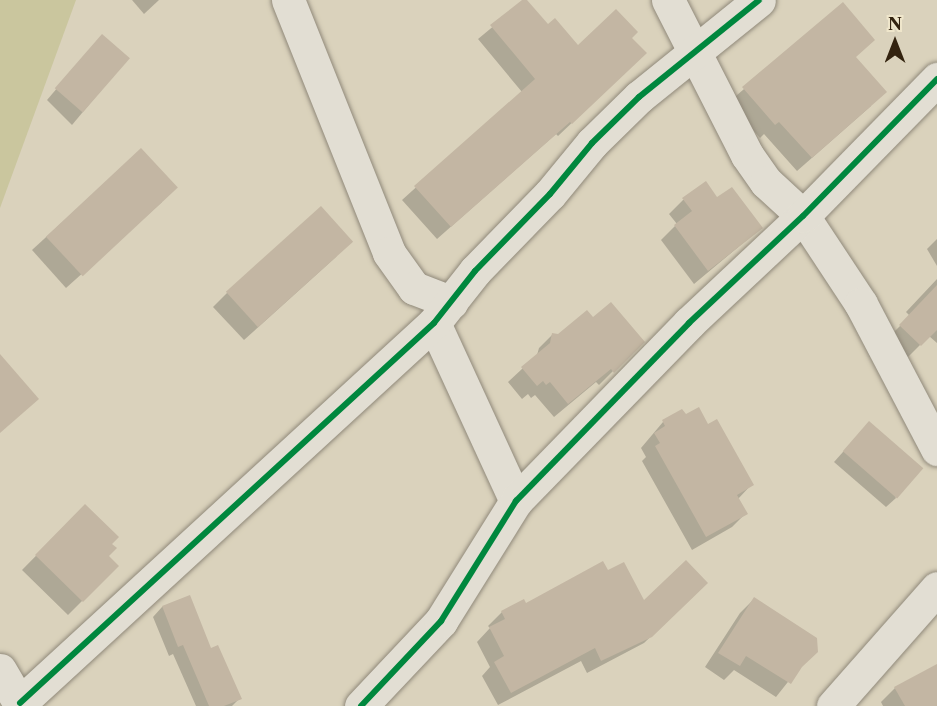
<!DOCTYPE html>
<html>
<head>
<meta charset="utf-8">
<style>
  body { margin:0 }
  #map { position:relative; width:937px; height:706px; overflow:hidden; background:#dad2bc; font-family:"Libre Caslon Text",serif }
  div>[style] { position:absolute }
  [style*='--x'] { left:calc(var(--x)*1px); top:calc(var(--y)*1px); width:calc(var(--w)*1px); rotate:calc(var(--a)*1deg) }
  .green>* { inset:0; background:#cac69e }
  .shadow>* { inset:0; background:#0003 }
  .building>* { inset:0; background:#c3b6a3; transform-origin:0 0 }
  .roads { filter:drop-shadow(0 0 2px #90897a) drop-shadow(0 0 2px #90897a) }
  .minor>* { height:33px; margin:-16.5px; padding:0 16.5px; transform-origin:16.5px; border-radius:16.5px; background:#e2ded3 }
  .cycleway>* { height:6px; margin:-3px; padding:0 3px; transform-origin:3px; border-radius:3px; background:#00873e }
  span { translate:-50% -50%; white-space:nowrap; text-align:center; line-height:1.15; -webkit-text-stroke:6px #efe6cb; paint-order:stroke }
  .north { position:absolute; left:865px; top:12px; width:60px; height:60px; -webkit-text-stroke:4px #efe6cb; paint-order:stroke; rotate:0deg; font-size:16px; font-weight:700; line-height:24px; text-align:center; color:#33230f }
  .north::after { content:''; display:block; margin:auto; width:21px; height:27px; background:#33230f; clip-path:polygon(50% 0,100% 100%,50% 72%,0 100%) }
</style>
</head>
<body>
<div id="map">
  <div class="green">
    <div style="clip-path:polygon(0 0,76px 0,0 208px)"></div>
  </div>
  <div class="shadow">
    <div style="clip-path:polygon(132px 0,159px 0,144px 14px)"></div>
    <div style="clip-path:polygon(525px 0,548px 27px,578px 47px,632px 66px,558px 136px,556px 134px,437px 239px,402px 200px,522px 92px,478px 39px)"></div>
    <div style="clip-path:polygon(842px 4px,855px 58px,871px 106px,797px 171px,764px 134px,760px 138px,729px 102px)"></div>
    <div style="clip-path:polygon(93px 46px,128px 58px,72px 125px,47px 100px)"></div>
    <div style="clip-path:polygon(141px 150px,162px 202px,66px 288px,32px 250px)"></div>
    <div style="clip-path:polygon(717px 199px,761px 228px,694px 284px,661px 240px,677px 224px,669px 214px,683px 200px)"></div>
    <div style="clip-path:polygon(937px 239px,937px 266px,927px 249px)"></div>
    <div style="clip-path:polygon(337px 256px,244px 340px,213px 307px,227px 293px)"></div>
    <div style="clip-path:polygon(937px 279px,937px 343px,929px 336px,908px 357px,888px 338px,910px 316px,906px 312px)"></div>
    <div style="clip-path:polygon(593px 319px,643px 341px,599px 385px,596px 382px,554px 417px,535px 395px,531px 398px,528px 394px,522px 399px,508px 382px,537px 355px,539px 348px,553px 334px,558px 335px)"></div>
    <div style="clip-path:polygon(685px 416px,752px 484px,738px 499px,746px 513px,732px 527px,692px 550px,642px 461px,646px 457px,641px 448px,663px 422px)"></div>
    <div style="clip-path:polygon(860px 433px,896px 498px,886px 507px,834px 462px)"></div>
    <div style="clip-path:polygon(85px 506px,110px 544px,107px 556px,117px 566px,68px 615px,22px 570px)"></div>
    <div style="clip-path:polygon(608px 572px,644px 602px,693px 596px,644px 643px,587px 673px,581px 661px,498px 705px,482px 676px,490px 667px,477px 642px,490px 628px,488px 626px,502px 612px,523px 601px,526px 605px)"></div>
    <div style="clip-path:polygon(189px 597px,210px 650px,240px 698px,232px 706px,196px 706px,173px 654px,169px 656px,153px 617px,162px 607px)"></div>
    <div style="clip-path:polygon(754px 599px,799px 668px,776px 697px,734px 670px,724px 680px,705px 667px,740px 613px)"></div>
    <div style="clip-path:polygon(937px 666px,937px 706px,883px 706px,881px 702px,895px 688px)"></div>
  </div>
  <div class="building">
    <div style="clip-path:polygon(522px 0,527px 0,548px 24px,555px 18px,578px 45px,616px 9px,638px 32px,632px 38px,647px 53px,572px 124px,570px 122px,451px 227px,414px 186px,535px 79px,490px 25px)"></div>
    <div style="clip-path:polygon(843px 2px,875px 40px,856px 57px,887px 92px,812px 158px,779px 122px,775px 125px,742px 87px)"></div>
    <div style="left:102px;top:34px;width:37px;height:72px;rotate:41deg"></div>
    <div style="left:141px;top:148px;width:54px;height:130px;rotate:47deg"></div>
    <div style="clip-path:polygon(706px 181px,717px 197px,732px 187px,763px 228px,708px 271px,674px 225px,692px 211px,682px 198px)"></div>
    <div style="left:321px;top:206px;width:48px;height:128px;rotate:48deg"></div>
    <div style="clip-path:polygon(937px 285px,937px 330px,921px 346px,899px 325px)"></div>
    <div style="clip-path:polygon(611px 302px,645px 342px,614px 373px,611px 369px,568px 404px,550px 382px,546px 385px,543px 381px,537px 386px,521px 367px,550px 343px,552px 333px,558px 334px,587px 310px,593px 317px)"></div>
    <div style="clip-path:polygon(0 354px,39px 399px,0 433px)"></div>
    <div style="clip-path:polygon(699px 407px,708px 424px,717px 419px,754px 485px,737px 495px,748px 514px,706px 537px,655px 446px,660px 443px,654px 433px,665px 426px,662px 420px,682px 409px,686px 414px)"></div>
    <div style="left:869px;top:421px;width:72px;height:40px;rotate:41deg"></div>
    <div style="clip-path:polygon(85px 504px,119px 537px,112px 544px,117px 548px,109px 556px,119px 566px,83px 602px,35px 555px)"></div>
    <div style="clip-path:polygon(686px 560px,708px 583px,652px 637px,601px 661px,595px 648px,511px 693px,494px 662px,504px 656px,489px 627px,505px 619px,501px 611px,524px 599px,526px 603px,603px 561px,608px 570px,624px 562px,644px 600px)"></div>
    <div style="clip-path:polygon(190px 595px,211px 648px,218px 645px,242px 699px,224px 706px,209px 706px,183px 645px,178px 647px,162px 606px)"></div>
    <div style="clip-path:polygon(754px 597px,817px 638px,818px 652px,802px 667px,791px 684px,746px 656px,740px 666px,718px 653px)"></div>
    <div style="clip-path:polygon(937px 664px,937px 706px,905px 706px,894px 687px)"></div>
  </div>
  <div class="roads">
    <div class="minor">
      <div style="--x:288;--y:0;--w:272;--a:68.2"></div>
      <div style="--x:389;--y:253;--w:43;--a:54.5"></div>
      <div style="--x:414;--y:288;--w:40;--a:21"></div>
      <div style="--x:668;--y:0;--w:174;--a:63"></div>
      <div style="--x:747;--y:155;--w:33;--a:55"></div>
      <div style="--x:766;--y:182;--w:50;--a:42.6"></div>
      <div style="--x:803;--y:216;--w:105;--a:56.6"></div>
      <div style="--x:861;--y:304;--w:164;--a:62.3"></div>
      <div style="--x:434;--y:323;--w:196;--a:65.3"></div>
      <div style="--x:0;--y:670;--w:42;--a:59.7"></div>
      <div style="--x:20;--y:703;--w:562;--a:-42.55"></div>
      <div style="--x:434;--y:323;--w:66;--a:-51.7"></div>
      <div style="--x:475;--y:271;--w:107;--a:-45.8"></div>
      <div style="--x:550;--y:194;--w:66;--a:-50.5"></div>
      <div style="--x:592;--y:143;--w:66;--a:-44.4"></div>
      <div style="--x:639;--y:97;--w:154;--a:-38.9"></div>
      <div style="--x:361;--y:706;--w:117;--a:-46.7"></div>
      <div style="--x:441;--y:621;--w:142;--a:-58"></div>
      <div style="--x:516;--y:501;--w:248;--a:-45.8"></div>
      <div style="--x:689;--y:323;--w:156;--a:-43.2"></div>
      <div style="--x:803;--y:216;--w:192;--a:-45.6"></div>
      <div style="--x:833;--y:706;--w:157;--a:-48.6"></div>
    </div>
  </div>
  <div class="cycleway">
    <div style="--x:20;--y:703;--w:562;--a:-42.55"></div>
    <div style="--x:434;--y:323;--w:66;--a:-51.7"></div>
    <div style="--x:475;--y:271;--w:107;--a:-45.8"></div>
    <div style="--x:550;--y:194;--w:66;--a:-50.5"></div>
    <div style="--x:592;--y:143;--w:66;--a:-44.4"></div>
    <div style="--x:639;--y:97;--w:154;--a:-38.9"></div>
    <div style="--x:361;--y:706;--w:117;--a:-46.7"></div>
    <div style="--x:441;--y:621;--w:142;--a:-58"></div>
    <div style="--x:516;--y:501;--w:248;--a:-45.8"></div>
    <div style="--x:689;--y:323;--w:156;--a:-43.2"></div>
    <div style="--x:803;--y:216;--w:192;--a:-45.6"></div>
  </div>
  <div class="north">N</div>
</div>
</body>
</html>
